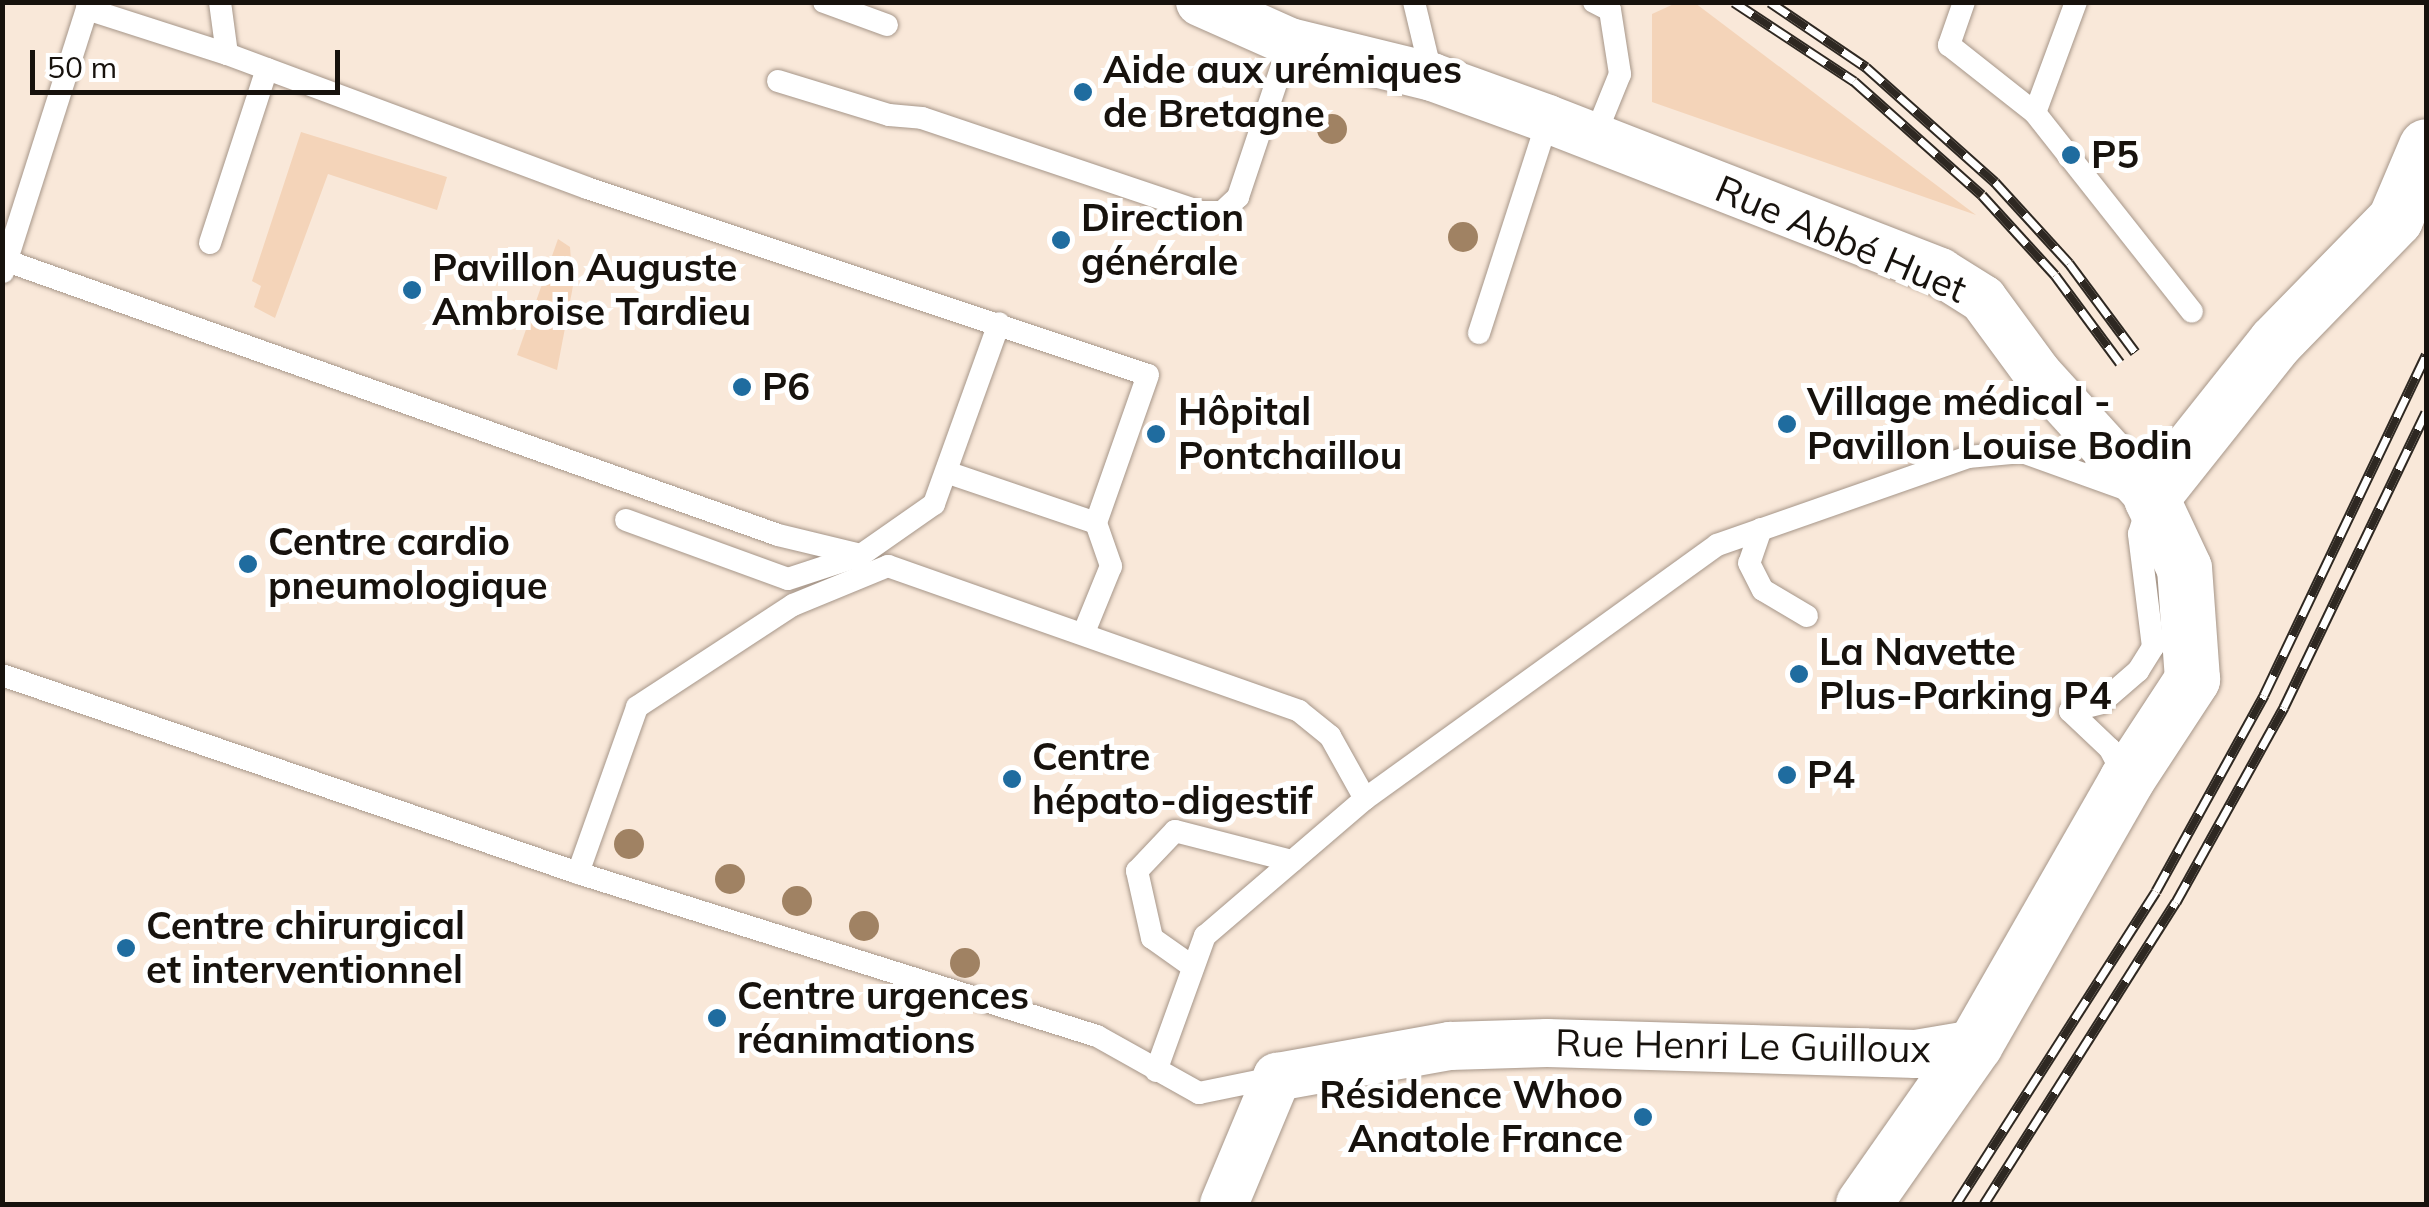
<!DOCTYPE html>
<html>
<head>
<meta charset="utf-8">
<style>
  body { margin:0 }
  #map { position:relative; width:2429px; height:1207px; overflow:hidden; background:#f9e8d9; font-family:Mulish,sans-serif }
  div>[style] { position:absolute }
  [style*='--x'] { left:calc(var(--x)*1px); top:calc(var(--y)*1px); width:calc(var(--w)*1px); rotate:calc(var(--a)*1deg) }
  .green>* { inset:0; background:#f4d4b9 }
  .roads { filter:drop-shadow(0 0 2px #a69689) drop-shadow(0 0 2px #a69689) }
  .service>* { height:22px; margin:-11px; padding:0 11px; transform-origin:11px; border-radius:11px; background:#fff }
  .minor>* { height:48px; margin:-24px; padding:0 24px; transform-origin:24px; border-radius:24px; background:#fff }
  .tertiary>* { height:55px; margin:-27.5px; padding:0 27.5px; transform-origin:27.5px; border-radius:27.5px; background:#fff }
  .rail>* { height:11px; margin-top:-5.5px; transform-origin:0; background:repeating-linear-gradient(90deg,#fff 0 22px,#2e2822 0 44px); box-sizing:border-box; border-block:2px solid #2e2822 }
  .trees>* { width:30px; height:30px; margin:-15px; border-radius:50%; background:#a08263 }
  .dots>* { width:28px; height:28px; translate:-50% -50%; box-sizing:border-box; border:5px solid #fff; border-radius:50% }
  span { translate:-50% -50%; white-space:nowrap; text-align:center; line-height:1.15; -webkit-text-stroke:10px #fff; paint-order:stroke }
  .poi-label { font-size:38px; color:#17120d; font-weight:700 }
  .left { translate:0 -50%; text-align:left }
  .right { translate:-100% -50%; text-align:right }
  .street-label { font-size:38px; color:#17120d }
  .frame { position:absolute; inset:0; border:5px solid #17120d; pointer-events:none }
  .scale { position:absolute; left:30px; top:50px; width:310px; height:45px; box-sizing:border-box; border:5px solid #17120d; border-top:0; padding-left:12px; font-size:30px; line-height:35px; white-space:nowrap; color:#17120d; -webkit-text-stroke:8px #fff; paint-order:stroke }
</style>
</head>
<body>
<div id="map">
  <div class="green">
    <div style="clip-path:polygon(1676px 3px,1695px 3px,1976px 215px,1652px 102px,1652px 14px)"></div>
    <div style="clip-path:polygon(301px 132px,447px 177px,437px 210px,328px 174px,275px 318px,254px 307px,261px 286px,252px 281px)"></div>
    <div style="clip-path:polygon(558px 239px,570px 247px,573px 286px,557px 370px,517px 355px)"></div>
  </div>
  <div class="roads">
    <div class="service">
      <div style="--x:88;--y:2;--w:7;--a:98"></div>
      <div style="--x:87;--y:9;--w:147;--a:17.8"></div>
      <div style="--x:227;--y:54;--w:52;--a:-97.7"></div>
      <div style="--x:824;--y:2;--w:67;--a:20.1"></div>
      <div style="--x:1414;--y:2;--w:77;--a:76.5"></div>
      <div style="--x:1594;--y:2;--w:18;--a:27"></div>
      <div style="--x:1610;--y:10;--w:65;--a:81.1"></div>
      <div style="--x:1620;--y:74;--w:69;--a:112.1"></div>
      <div style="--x:1964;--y:2;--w:46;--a:109.2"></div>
      <div style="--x:1949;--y:45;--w:110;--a:38.3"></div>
      <div style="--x:2076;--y:2;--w:118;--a:110.3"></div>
      <div style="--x:2035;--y:113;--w:253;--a:51.7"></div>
      <div style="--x:227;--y:54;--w:384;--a:20.4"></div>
      <div style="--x:587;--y:188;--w:591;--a:18.43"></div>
      <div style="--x:1148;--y:375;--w:157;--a:109.4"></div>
      <div style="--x:1096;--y:523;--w:46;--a:70.8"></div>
      <div style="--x:1111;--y:566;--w:71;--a:112.2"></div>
      <div style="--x:778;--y:81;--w:116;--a:17"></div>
      <div style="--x:889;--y:115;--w:33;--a:5"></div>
      <div style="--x:922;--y:118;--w:295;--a:18.6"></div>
      <div style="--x:1202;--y:212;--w:20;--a:0"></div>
      <div style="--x:1222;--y:212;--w:22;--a:-43"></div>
      <div style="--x:1238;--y:197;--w:163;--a:-71.5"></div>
      <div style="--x:210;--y:243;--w:183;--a:-71.9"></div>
      <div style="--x:7;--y:261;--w:818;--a:19.56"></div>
      <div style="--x:778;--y:535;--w:85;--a:13.5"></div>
      <div style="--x:3;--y:272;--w:276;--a:-72.3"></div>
      <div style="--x:1479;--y:333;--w:225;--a:-72.1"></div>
      <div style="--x:949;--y:473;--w:155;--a:18.8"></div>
      <div style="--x:626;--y:520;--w:172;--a:20"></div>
      <div style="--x:788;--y:579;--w:77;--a:-18.2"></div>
      <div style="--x:861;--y:555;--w:89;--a:-34.9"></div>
      <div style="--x:934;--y:504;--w:192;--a:-70.2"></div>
      <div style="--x:1761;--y:529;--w:36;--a:109"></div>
      <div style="--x:1749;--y:563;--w:30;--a:63"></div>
      <div style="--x:1763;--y:590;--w:51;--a:30.6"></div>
      <div style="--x:2;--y:675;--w:609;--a:18.97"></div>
      <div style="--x:578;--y:873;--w:544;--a:17.44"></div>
      <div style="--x:1097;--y:1036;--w:117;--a:29.2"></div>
      <div style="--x:1199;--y:1093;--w:80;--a:-11.6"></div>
      <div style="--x:2070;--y:711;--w:32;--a:-14"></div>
      <div style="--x:2101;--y:703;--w:49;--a:-40.9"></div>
      <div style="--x:2138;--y:671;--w:28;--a:-58"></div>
      <div style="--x:2153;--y:647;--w:114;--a:-97.1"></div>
      <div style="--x:2139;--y:534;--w:24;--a:-73"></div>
      <div style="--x:2070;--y:711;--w:55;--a:43.5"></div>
      <div style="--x:2110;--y:749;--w:32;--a:62"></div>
      <div style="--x:578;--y:873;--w:176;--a:-70.4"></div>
      <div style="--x:637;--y:707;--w:186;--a:-33.2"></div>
      <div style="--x:793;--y:605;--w:103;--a:-22.3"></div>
      <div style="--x:888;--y:566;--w:436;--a:19.4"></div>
      <div style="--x:1299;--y:711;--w:40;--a:39"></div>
      <div style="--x:1330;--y:736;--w:72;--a:60.9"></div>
      <div style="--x:1193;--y:967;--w:50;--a:-144.7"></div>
      <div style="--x:1152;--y:938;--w:69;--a:-102.6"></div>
      <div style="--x:1137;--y:871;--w:55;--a:-46.5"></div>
      <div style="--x:1175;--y:831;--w:121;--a:14.4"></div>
      <div style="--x:1156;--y:1071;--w:144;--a:-70.1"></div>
      <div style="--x:1205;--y:936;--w:211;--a:-40.6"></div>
      <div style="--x:1365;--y:799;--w:434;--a:-35.8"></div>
      <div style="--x:1717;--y:545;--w:266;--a:-19.3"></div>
      <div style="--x:1968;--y:457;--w:54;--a:-5.3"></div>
      <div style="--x:2022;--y:452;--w:113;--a:19.7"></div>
    </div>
    <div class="minor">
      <div style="--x:1200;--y:2;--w:98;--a:24"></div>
      <div style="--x:1290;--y:42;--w:146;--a:13.8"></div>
      <div style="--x:1432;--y:77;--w:123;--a:19.9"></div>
      <div style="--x:1548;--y:119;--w:421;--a:21.3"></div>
      <div style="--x:1940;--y:272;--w:51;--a:32.1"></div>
      <div style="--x:1983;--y:299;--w:93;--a:53.7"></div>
      <div style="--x:2038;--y:374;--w:168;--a:47.7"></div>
      <div style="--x:1224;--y:1204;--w:138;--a:-67.3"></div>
      <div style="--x:1277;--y:1077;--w:176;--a:-10.2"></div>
      <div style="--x:1450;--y:1046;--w:97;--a:-1.8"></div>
      <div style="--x:1547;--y:1043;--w:369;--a:1.7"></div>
      <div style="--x:1916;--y:1054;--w:60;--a:-9.6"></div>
    </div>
    <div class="tertiary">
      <div style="--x:1863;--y:1204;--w:195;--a:-55"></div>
      <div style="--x:1975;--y:1044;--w:304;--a:-60.2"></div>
      <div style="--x:2126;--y:780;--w:121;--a:-56.8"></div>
      <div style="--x:2192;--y:679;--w:111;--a:-94.1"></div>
      <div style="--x:2184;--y:568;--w:77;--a:-115.2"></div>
      <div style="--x:2151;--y:498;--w:199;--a:-51.5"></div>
      <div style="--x:2275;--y:342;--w:172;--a:-45.7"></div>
      <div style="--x:2395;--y:219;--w:79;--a:-67"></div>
    </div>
  </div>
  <div class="rail">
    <div style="--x:1734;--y:2;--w:144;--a:33.4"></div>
    <div style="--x:1854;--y:81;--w:171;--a:41.7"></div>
    <div style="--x:1982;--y:195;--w:108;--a:47.6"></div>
    <div style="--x:2055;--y:275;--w:109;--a:53.5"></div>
    <div style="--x:1770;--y:2;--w:116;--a:34.1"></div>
    <div style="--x:1866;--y:67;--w:173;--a:41.7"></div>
    <div style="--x:1995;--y:182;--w:110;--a:47.6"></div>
    <div style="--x:2069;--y:263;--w:111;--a:53.4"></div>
    <div style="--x:1956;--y:1204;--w:371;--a:-57.4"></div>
    <div style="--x:2156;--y:891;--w:224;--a:-61.1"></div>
    <div style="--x:2264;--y:695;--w:377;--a:-64.5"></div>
    <div style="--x:1984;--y:1204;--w:358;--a:-57.6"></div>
    <div style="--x:2176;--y:902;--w:223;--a:-61"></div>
    <div style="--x:2284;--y:707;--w:327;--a:-64.3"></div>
  </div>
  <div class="trees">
    <div style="left:1332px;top:129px"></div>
    <div style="left:1463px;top:237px"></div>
    <div style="left:629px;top:844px"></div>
    <div style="left:730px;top:879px"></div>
    <div style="left:797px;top:901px"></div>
    <div style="left:864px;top:926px"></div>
    <div style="left:965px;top:963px"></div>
  </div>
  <div class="dots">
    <div style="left:1083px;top:92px;background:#1f6c9f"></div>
    <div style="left:2071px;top:155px;background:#1f6c9f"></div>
    <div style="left:1061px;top:240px;background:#1f6c9f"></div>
    <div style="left:412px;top:290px;background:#1f6c9f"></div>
    <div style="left:742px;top:387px;background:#1f6c9f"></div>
    <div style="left:1787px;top:424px;background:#1f6c9f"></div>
    <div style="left:1156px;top:434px;background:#1f6c9f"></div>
    <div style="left:248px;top:564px;background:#1f6c9f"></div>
    <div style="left:1799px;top:674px;background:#1f6c9f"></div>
    <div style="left:1787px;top:775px;background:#1f6c9f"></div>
    <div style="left:1012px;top:779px;background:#1f6c9f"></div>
    <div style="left:126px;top:948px;background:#1f6c9f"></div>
    <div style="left:717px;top:1018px;background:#1f6c9f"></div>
    <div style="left:1643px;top:1117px;background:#1f6c9f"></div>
  </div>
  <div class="poi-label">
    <span class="left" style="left:1103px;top:92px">Aide aux urémiques<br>de Bretagne</span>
    <span class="left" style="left:2091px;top:155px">P5</span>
    <span class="left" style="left:1081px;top:240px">Direction<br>générale</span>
    <span class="left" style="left:432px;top:290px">Pavillon Auguste<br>Ambroise Tardieu</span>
    <span class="left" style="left:762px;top:387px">P6</span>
    <span class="left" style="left:1807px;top:424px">Village médical -<br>Pavillon Louise Bodin</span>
    <span class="left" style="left:1178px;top:434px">Hôpital<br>Pontchaillou</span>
    <span class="left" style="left:268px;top:564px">Centre cardio<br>pneumologique</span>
    <span class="left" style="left:1819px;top:674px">La Navette<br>Plus-Parking P4</span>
    <span class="left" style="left:1032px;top:779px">Centre<br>hépato-digestif</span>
    <span class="left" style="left:1807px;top:775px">P4</span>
    <span class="left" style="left:146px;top:948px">Centre chirurgical<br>et interventionnel</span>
    <span class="left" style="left:737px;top:1018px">Centre urgences<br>réanimations</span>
    <span class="right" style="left:1623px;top:1117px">Résidence Whoo<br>Anatole France</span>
  </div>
  <div class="street-label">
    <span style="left:1841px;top:239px;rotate:23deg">Rue Abbé Huet</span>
    <span style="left:1743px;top:1046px;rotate:1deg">Rue Henri Le Guilloux</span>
  </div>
  <div class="frame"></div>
  <div class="scale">50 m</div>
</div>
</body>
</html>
